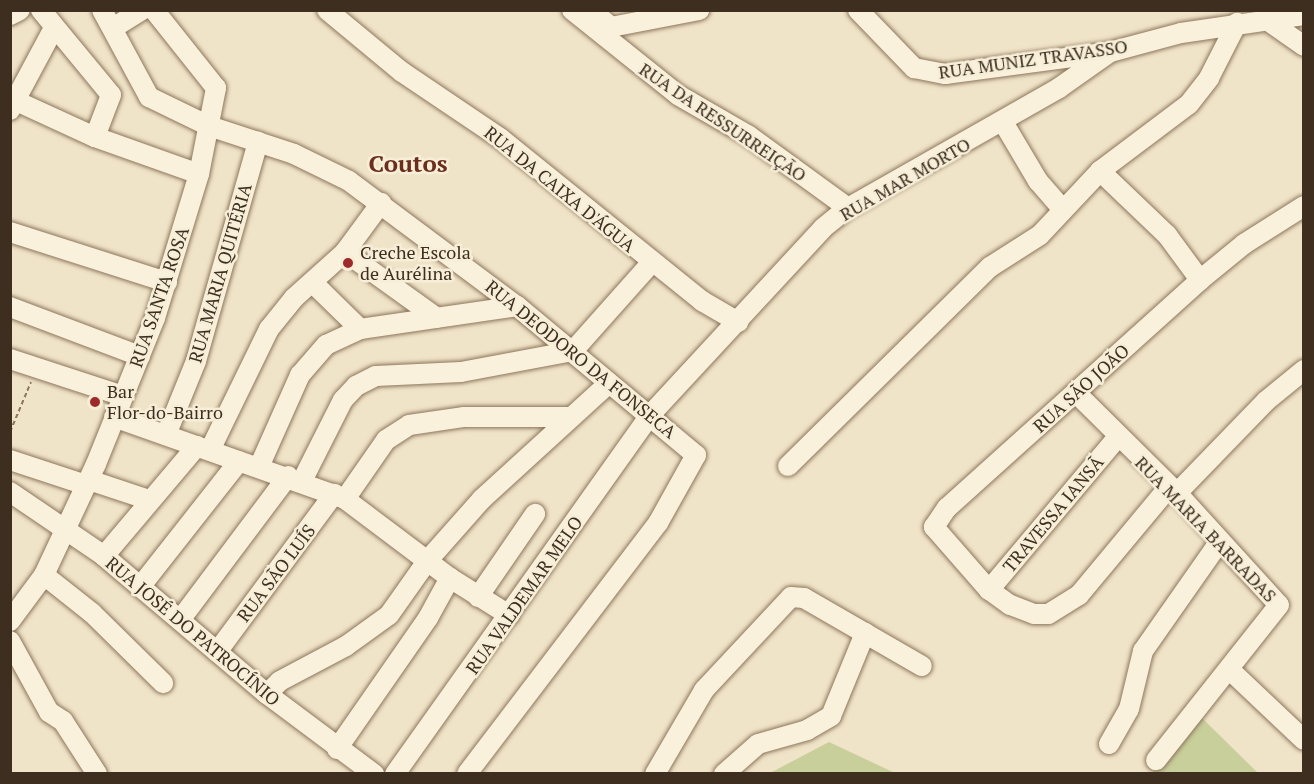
<!DOCTYPE html>
<html>
<head>
<meta charset="utf-8">
<style>
  body { margin:0 }
  #map { position:relative; width:1314px; height:784px; overflow:hidden; background:#f0e4c8; font-family:"PT Serif",serif }
  div>[style] { position:absolute }
  [style*='--x'] { left:calc(var(--x)*1px); top:calc(var(--y)*1px); width:calc(var(--w)*1px); rotate:calc(var(--a)*1deg) }
  .green>* { inset:0; background:#c9cf9b }
  .path>* { height:2px; margin-top:-1px; transform-origin:0; background:repeating-linear-gradient(90deg,#8d765c 0 4.5px,transparent 0 7.5px) }
  .roads { filter:drop-shadow(0 0 2px #8d765c) drop-shadow(0 0 2px #8d765c) }
  .minor>* { height:20px; margin:-10px; padding:0 10px; transform-origin:10px; border-radius:10px; background:#faf1dc }
  .dots>* { width:16px; height:16px; translate:-50% -50%; box-sizing:border-box; border:3px solid #f7eed8; border-radius:50% }
  span { translate:-50% -50%; white-space:nowrap; text-align:center; line-height:1.15; -webkit-text-stroke:5px #f7eed8; paint-order:stroke }
  .street-label { font-size:18px; color:#3d2e20 }
  .poi-label { font-size:18px; color:#3d2e20 }
  .left { translate:0 -50%; text-align:left }
  .district-label { font-size:24px; color:#6b2e1e; font-weight:700 }
  .frame { position:absolute; inset:0; border:12px solid #3d2e20; pointer-events:none }
</style>
</head>
<body>
<div id="map">
  <div class="green">
    <div style="clip-path:polygon(1202px 718px,1258px 773px,1151px 774px)"></div>
    <div style="clip-path:polygon(829px 742px,895px 773px,770px 773px)"></div>
  </div>
  <div class="path">
    <div style="--x:10;--y:432;--w:54;--a:-67.2"></div>
  </div>
  <div class="roads">
    <div class="minor">
      <div style="--x:41;--y:10;--w:110;--a:50.5"></div>
      <div style="--x:111;--y:95;--w:45;--a:110.9"></div>
      <div style="--x:102;--y:10;--w:99;--a:61.6"></div>
      <div style="--x:149;--y:97;--w:67;--a:25.8"></div>
      <div style="--x:209;--y:126;--w:89;--a:18.2"></div>
      <div style="--x:294;--y:154;--w:61;--a:26.1"></div>
      <div style="--x:349;--y:181;--w:209;--a:36.7"></div>
      <div style="--x:517;--y:306;--w:233;--a:39.8"></div>
      <div style="--x:696;--y:455;--w:78;--a:119.2"></div>
      <div style="--x:658;--y:523;--w:315;--a:127.3"></div>
      <div style="--x:327;--y:10;--w:97;--a:39.6"></div>
      <div style="--x:402;--y:72;--w:118;--a:34"></div>
      <div style="--x:500;--y:138;--w:260;--a:38.9"></div>
      <div style="--x:702;--y:301;--w:42;--a:30.3"></div>
      <div style="--x:572;--y:10;--w:136;--a:38.7"></div>
      <div style="--x:678;--y:95;--w:82;--a:30"></div>
      <div style="--x:749;--y:136;--w:122;--a:36"></div>
      <div style="--x:858;--y:10;--w:81;--a:46"></div>
      <div style="--x:914;--y:68;--w:32;--a:11"></div>
      <div style="--x:945;--y:74;--w:166;--a:-7.6"></div>
      <div style="--x:1110;--y:52;--w:73;--a:-15"></div>
      <div style="--x:1181;--y:33;--w:124;--a:-8.3"></div>
      <div style="--x:593;--y:12;--w:23;--a:40"></div>
      <div style="--x:611;--y:27;--w:90;--a:-10.9"></div>
      <div style="--x:10;--y:15;--w:11;--a:-27"></div>
      <div style="--x:1267;--y:20;--w:45;--a:35.1"></div>
      <div style="--x:113;--y:28;--w:34;--a:-32"></div>
      <div style="--x:14;--y:100;--w:89;--a:24.6"></div>
      <div style="--x:95;--y:137;--w:110;--a:19.6"></div>
      <div style="--x:10;--y:110;--w:93;--a:-61.8"></div>
      <div style="--x:1003;--y:122;--w:69;--a:59.3"></div>
      <div style="--x:1038;--y:181;--w:37;--a:49"></div>
      <div style="--x:1100;--y:171;--w:93;--a:43.7"></div>
      <div style="--x:1167;--y:235;--w:56;--a:53.7"></div>
      <div style="--x:10;--y:232;--w:165;--a:17.7"></div>
      <div style="--x:345;--y:252;--w:113;--a:35.7"></div>
      <div style="--x:313;--y:283;--w:66;--a:44.4"></div>
      <div style="--x:10;--y:307;--w:139;--a:20.7"></div>
      <div style="--x:10;--y:359;--w:119;--a:18.1"></div>
      <div style="--x:1076;--y:393;--w:142;--a:44.7"></div>
      <div style="--x:1177;--y:493;--w:151;--a:47.7"></div>
      <div style="--x:1279;--y:605;--w:198;--a:128.4"></div>
      <div style="--x:114;--y:417;--w:245;--a:19.5"></div>
      <div style="--x:345;--y:499;--w:131;--a:37"></div>
      <div style="--x:450;--y:578;--w:70;--a:32.1"></div>
      <div style="--x:166;--y:435;--w:80;--a:-67.9"></div>
      <div style="--x:196;--y:361;--w:228;--a:-74.2"></div>
      <div style="--x:210;--y:450;--w:135;--a:-64"></div>
      <div style="--x:269;--y:329;--w:40;--a:-51"></div>
      <div style="--x:294;--y:298;--w:69;--a:-42"></div>
      <div style="--x:345;--y:252;--w:61;--a:-53.7"></div>
      <div style="--x:10;--y:460;--w:80;--a:18.2"></div>
      <div style="--x:788;--y:466;--w:284;--a:-44.6"></div>
      <div style="--x:990;--y:267;--w:59;--a:-32.6"></div>
      <div style="--x:1040;--y:235;--w:88;--a:-46.8"></div>
      <div style="--x:1100;--y:171;--w:111;--a:-37"></div>
      <div style="--x:1189;--y:104;--w:33;--a:-52"></div>
      <div style="--x:1209;--y:78;--w:62;--a:-63"></div>
      <div style="--x:259;--y:467;--w:101;--a:-66"></div>
      <div style="--x:300;--y:375;--w:40;--a:-49"></div>
      <div style="--x:326;--y:345;--w:38;--a:-25"></div>
      <div style="--x:360;--y:329;--w:159;--a:-8.3"></div>
      <div style="--x:89;--y:480;--w:63;--a:18.4"></div>
      <div style="--x:302;--y:481;--w:91;--a:-63.2"></div>
      <div style="--x:343;--y:400;--w:19;--a:-47"></div>
      <div style="--x:356;--y:386;--w:22;--a:-27"></div>
      <div style="--x:376;--y:376;--w:85;--a:-2.7"></div>
      <div style="--x:461;--y:372;--w:114;--a:-10.6"></div>
      <div style="--x:573;--y:351;--w:119;--a:-48.4"></div>
      <div style="--x:1169;--y:487;--w:141;--a:129.8"></div>
      <div style="--x:1079;--y:595;--w:36;--a:148"></div>
      <div style="--x:1048;--y:614;--w:14;--a:180"></div>
      <div style="--x:1034;--y:614;--w:26;--a:-159"></div>
      <div style="--x:1010;--y:605;--w:26;--a:-144"></div>
      <div style="--x:989;--y:590;--w:84;--a:-131.1"></div>
      <div style="--x:934;--y:527;--w:23;--a:-56"></div>
      <div style="--x:947;--y:508;--w:341;--a:-42"></div>
      <div style="--x:1200;--y:280;--w:57;--a:-39.3"></div>
      <div style="--x:1244;--y:244;--w:71;--a:-32.3"></div>
      <div style="--x:10;--y:492;--w:114;--a:34.2"></div>
      <div style="--x:104;--y:556;--w:214;--a:40.3"></div>
      <div style="--x:267;--y:694;--w:134;--a:36.8"></div>
      <div style="--x:1177;--y:493;--w:128;--a:-45.9"></div>
      <div style="--x:1266;--y:401;--w:49;--a:-39.2"></div>
      <div style="--x:345;--y:499;--w:72;--a:-55.2"></div>
      <div style="--x:386;--y:440;--w:27;--a:-33"></div>
      <div style="--x:409;--y:425;--w:56;--a:-8.3"></div>
      <div style="--x:464;--y:417;--w:104;--a:0"></div>
      <div style="--x:104;--y:556;--w:144;--a:-49.8"></div>
      <div style="--x:44;--y:575;--w:61;--a:38.4"></div>
      <div style="--x:92;--y:613;--w:100;--a:44.6"></div>
      <div style="--x:140;--y:587;--w:160;--a:-51.8"></div>
      <div style="--x:989;--y:590;--w:199;--a:-49.9"></div>
      <div style="--x:478;--y:597;--w:101;--a:-55.5"></div>
      <div style="--x:180;--y:620;--w:180;--a:-53.1"></div>
      <div style="--x:10;--y:621;--w:57;--a:-53.5"></div>
      <div style="--x:44;--y:575;--w:123;--a:-64.9"></div>
      <div style="--x:96;--y:464;--w:157;--a:-68"></div>
      <div style="--x:155;--y:318;--w:151;--a:-73"></div>
      <div style="--x:199;--y:174;--w:88;--a:-78.8"></div>
      <div style="--x:216;--y:88;--w:100;--a:-128.5"></div>
      <div style="--x:10;--y:641;--w:81;--a:61.2"></div>
      <div style="--x:49;--y:712;--w:17;--a:33"></div>
      <div style="--x:63;--y:721;--w:63;--a:57.3"></div>
      <div style="--x:217;--y:652;--w:197;--a:-53.5"></div>
      <div style="--x:1231;--y:671;--w:100;--a:43.4"></div>
      <div style="--x:267;--y:694;--w:18;--a:-45"></div>
      <div style="--x:280;--y:681;--w:75;--a:-27.9"></div>
      <div style="--x:346;--y:646;--w:53;--a:-35.8"></div>
      <div style="--x:389;--y:615;--w:67;--a:-54.7"></div>
      <div style="--x:428;--y:560;--w:81;--a:-48.5"></div>
      <div style="--x:482;--y:499;--w:172;--a:-42.4"></div>
      <div style="--x:1109;--y:744;--w:40;--a:-60.3"></div>
      <div style="--x:1129;--y:709;--w:60;--a:-76.4"></div>
      <div style="--x:1143;--y:651;--w:134;--a:-55"></div>
      <div style="--x:337;--y:749;--w:160;--a:-55.2"></div>
      <div style="--x:428;--y:618;--w:46;--a:-61.2"></div>
      <div style="--x:395;--y:774;--w:442;--a:-54.6"></div>
      <div style="--x:651;--y:414;--w:253;--a:-47.2"></div>
      <div style="--x:823;--y:228;--w:32;--a:-39"></div>
      <div style="--x:848;--y:208;--w:243;--a:-29.6"></div>
      <div style="--x:1059;--y:88;--w:62;--a:-35.2"></div>
      <div style="--x:655;--y:774;--w:97;--a:-59.7"></div>
      <div style="--x:704;--y:690;--w:127;--a:-46.9"></div>
      <div style="--x:791;--y:597;--w:13;--a:4"></div>
      <div style="--x:804;--y:598;--w:136;--a:30"></div>
      <div style="--x:724;--y:774;--w:45;--a:-41.4"></div>
      <div style="--x:758;--y:744;--w:51;--a:-15.9"></div>
      <div style="--x:807;--y:730;--w:28;--a:-30"></div>
      <div style="--x:831;--y:716;--w:90;--a:-67.7"></div>
    </div>
  </div>
  <div class="dots">
    <div style="left:348px;top:263px;background:#9e2a2b"></div>
    <div style="left:95px;top:402px;background:#9e2a2b"></div>
  </div>
  <div class="street-label">
    <span style="left:1033px;top:59px;rotate:-8deg">RUA MUNIZ TRAVASSO</span>
    <span style="left:723px;top:122px;rotate:34deg">RUA DA RESSURREIÇÃO</span>
    <span style="left:905px;top:179px;rotate:-30deg">RUA MAR MORTO</span>
    <span style="left:560px;top:189px;rotate:39deg">RUA DA CAIXA D'ÁGUA</span>
    <span style="left:220px;top:273px;rotate:-74deg">RUA MARIA QUITÉRIA</span>
    <span style="left:159px;top:297px;rotate:-71deg">RUA SANTA ROSA</span>
    <span style="left:581px;top:359px;rotate:39deg">RUA DEODORO DA FONSECA</span>
    <span style="left:1081px;top:388px;rotate:-42deg">RUA SÃO JOÃO</span>
    <span style="left:1053px;top:514px;rotate:-50deg">TRAVESSA IANSÃ</span>
    <span style="left:1206px;top:529px;rotate:46deg">RUA MARIA BARRADAS</span>
    <span style="left:276px;top:573px;rotate:-53deg">RUA SÃO LUÍS</span>
    <span style="left:524px;top:595px;rotate:-55deg">RUA VALDEMAR MELO</span>
    <span style="left:193px;top:631px;rotate:40deg">RUA JOSÉ DO PATROCÍNIO</span>
  </div>
  <div class="poi-label">
    <span class="left" style="left:360px;top:263px">Creche Escola<br>de Aurélina</span>
    <span class="left" style="left:107px;top:402px">Bar<br>Flor-do-Bairro</span>
  </div>
  <div class="district-label">
    <span style="left:408px;top:164px">Coutos</span>
  </div>
  <div class="frame"></div>
</div>
</body>
</html>
